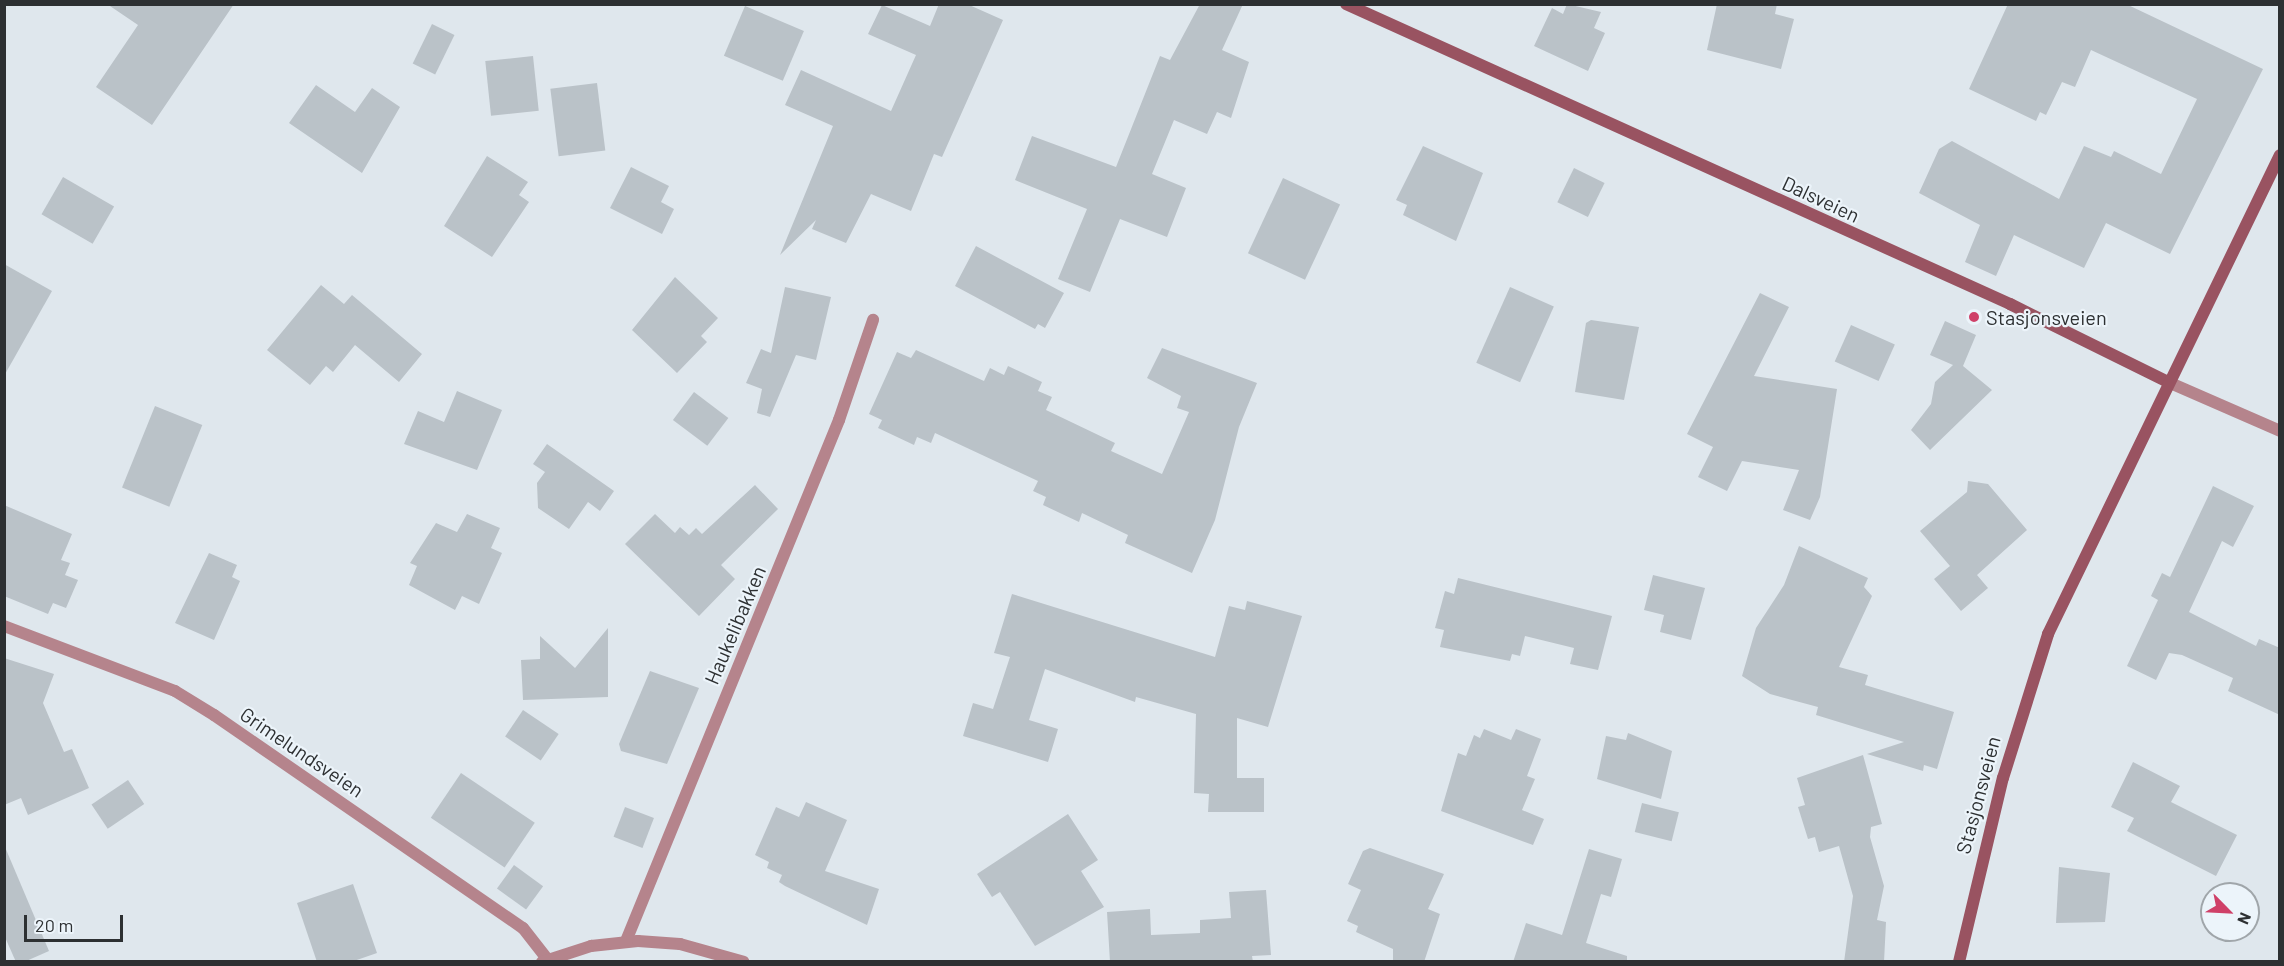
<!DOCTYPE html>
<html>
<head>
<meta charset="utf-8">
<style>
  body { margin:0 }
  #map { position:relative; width:2284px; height:966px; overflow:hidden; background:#dfe7ed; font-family:Barlow,sans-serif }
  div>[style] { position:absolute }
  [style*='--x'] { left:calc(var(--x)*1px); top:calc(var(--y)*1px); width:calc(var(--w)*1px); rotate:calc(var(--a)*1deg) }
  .building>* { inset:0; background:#bac2c8; transform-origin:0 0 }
  .street>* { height:12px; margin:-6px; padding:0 6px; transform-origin:6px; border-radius:6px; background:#b5848c }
  .secondary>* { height:12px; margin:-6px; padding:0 6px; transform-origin:6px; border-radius:6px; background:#995361 }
  .dots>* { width:16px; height:16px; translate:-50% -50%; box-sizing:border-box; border:3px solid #ecf4fa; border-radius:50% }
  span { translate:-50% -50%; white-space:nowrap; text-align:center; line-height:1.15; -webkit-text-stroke:4.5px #ecf4fa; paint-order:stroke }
  .street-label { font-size:20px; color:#2d3032 }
  .poi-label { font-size:20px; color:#2d3032 }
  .left { translate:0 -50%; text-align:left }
  .frame { position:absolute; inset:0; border:6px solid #2d3032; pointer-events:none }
  .north { position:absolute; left:2200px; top:882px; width:60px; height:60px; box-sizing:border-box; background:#ecf4fa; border:2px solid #a0a6aa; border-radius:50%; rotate:114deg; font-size:16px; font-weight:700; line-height:24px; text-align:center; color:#2d3032 }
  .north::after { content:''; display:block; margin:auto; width:21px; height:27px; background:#cf4068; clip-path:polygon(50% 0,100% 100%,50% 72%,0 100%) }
  .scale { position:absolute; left:24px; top:915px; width:99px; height:27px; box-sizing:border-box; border:3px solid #2d3032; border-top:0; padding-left:8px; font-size:18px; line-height:21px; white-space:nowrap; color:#2d3032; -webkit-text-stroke:4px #ecf4fa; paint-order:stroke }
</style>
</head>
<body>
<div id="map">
  <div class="building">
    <div style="clip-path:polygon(107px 4px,234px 4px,152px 125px,96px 87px,138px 25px)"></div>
    <div style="clip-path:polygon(939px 4px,967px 4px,1003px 20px,942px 157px,934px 154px,911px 211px,871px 194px,846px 243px,812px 229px,816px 220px,780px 255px,833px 126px,785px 105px,801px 70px,891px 111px,916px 55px,868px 34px,882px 5px,930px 26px)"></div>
    <div style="clip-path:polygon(1200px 4px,1243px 4px,1222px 50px,1249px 62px,1231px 118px,1217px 112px,1207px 134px,1174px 120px,1152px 174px,1186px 188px,1167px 237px,1120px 219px,1090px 292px,1058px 279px,1087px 209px,1015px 180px,1032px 136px,1116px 167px,1160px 56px,1170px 60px)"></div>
    <div style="clip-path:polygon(1567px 4px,1601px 12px,1594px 28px,1605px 33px,1588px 71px,1534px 46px,1552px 8px,1563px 14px)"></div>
    <div style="clip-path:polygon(1717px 4px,1777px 4px,1775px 14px,1794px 19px,1781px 69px,1707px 50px)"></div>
    <div style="clip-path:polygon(2008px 4px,2126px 4px,2263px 69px,2170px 254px,2106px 223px,2084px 268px,2014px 235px,1996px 276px,1965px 262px,1980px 225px,1919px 193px,1939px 149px,1952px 141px,2059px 199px,2084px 146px,2111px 157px,2114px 151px,2161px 174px,2197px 99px,2091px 50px,2075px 87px,2062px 82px,2046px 115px,2040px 112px,2036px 121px,1969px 89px)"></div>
    <div style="left:745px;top:6px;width:64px;height:54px;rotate:23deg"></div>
    <div style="left:432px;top:24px;width:25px;height:44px;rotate:26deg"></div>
    <div style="left:533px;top:56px;width:55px;height:48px;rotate:84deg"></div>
    <div style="left:597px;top:83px;width:68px;height:47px;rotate:83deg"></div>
    <div style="clip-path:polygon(316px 85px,355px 112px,372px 88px,400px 107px,362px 173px,289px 123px)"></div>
    <div style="clip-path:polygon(1423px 146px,1483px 173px,1456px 241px,1403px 215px,1407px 205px,1396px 200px)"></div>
    <div style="clip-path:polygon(487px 156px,528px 182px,519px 195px,529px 202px,492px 257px,444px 226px)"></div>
    <div style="clip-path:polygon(631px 167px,669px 186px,661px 202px,674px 209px,662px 234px,610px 208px)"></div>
    <div style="left:1574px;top:168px;width:34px;height:38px;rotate:26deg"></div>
    <div style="left:63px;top:177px;width:59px;height:43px;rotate:30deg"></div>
    <div style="left:1283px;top:178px;width:63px;height:83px;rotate:25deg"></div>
    <div style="clip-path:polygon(976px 246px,1064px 293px,1045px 328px,1038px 324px,1035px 329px,955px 286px)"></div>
    <div style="clip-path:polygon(4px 264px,52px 291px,4px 376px)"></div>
    <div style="clip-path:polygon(675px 277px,718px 318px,701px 336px,707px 342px,677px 373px,632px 330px)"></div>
    <div style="clip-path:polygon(321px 285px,344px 304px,352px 295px,422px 354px,399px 382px,355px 345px,333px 372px,326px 366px,310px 385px,267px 350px)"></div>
    <div style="clip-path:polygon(785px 287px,831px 297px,816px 360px,796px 355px,770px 417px,757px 413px,762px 389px,746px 383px,761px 349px,771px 353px)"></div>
    <div style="left:1510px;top:287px;width:48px;height:83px;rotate:24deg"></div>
    <div style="clip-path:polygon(1760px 293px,1789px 307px,1754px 376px,1837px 389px,1820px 497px,1810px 520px,1783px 510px,1799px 470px,1742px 461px,1727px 491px,1698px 477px,1713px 447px,1687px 434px)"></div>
    <div style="clip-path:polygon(1591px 320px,1639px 327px,1624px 400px,1575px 392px,1586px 323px)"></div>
    <div style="clip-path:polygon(1945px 321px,1976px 335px,1963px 366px,1992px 390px,1930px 450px,1911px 430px,1931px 404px,1935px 382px,1953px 365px,1930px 355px)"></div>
    <div style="left:1851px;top:325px;width:48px;height:40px;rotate:24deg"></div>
    <div style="clip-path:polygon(1162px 348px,1257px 383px,1239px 427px,1215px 520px,1192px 573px,1125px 543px,1128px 535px,1082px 513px,1079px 522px,1043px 505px,1046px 497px,1033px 491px,1038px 481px,935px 433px,931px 443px,917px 437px,914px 445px,878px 428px,882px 420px,869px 414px,897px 352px,911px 358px,916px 350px,984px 381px,990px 368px,1004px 375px,1008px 366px,1042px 382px,1038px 391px,1052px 397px,1046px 410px,1115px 443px,1111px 451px,1162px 474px,1189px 412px,1177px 408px,1181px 396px,1147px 378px)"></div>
    <div style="clip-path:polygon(457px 391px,502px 410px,477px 470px,404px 444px,418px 411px,444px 422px)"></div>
    <div style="left:694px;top:392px;width:43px;height:35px;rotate:37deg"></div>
    <div style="left:155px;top:406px;width:51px;height:88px;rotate:22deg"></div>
    <div style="clip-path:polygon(547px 444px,614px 491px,600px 511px,588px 502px,569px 529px,538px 508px,537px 483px,545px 472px,533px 464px)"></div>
    <div style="clip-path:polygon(1968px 481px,1988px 484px,2027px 530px,1977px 575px,1988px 588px,1961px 611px,1934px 579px,1950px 566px,1920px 531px,1967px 492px)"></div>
    <div style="clip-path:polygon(755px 485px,778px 509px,721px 565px,735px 579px,699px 616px,625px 544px,655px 514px,675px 533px,680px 527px,689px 535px,696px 528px,702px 534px)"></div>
    <div style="clip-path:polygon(2213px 486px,2254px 506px,2233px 547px,2222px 541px,2189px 612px,2256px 646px,2259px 639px,2280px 648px,2280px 715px,2228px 691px,2233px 678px,2182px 655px,2169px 653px,2156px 680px,2127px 666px,2158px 600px,2151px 596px,2162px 573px,2170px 577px)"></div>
    <div style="clip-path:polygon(4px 505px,72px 534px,61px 560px,70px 563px,65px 575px,78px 580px,66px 608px,53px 603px,48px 614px,4px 596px)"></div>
    <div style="clip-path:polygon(467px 514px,500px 528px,491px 548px,502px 553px,479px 604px,462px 596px,455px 610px,409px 585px,417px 566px,410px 563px,436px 523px,457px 532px)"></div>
    <div style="clip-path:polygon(1799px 546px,1868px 578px,1864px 587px,1872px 596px,1839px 667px,1868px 675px,1865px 685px,1954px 712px,1937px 769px,1924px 765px,1923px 771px,1867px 754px,1904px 742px,1816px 715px,1818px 707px,1770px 694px,1742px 676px,1756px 628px,1784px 585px)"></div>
    <div style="clip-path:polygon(209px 553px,237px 565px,232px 577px,240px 581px,214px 640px,175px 623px)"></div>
    <div style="clip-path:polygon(1653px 575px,1705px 588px,1691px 640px,1660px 632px,1664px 615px,1644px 610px)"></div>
    <div style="clip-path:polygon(1458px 578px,1612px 616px,1598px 670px,1570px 664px,1574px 648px,1525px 636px,1520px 656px,1512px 654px,1510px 661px,1440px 647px,1444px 630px,1435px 628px,1445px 591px,1454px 594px)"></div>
    <div style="clip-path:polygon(1012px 594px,1215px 657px,1229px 606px,1245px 610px,1247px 601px,1302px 616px,1268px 727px,1237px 718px,1237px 778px,1264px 778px,1264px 812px,1208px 812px,1209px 794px,1194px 793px,1196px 714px,1136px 697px,1135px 702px,1045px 669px,1029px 720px,1058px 729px,1048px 762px,963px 736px,973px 703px,993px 709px,1010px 657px,994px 653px)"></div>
    <div style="clip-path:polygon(608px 628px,608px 697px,523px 700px,521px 660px,540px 659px,540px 636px,575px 668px)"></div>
    <div style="clip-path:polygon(4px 658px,54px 674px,43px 703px,64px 752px,72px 749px,89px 788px,28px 815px,21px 798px,4px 805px)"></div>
    <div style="clip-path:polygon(650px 671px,699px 688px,667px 764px,621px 751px,619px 744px)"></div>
    <div style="left:523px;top:710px;width:43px;height:32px;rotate:34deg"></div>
    <div style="clip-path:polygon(1484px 729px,1511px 740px,1516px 729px,1541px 739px,1527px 776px,1535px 779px,1522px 810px,1544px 819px,1533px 845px,1441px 811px,1458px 753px,1466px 756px,1474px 735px,1480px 738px)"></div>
    <div style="clip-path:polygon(1628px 733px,1672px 751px,1661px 799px,1597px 779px,1606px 736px,1626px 740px)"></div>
    <div style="clip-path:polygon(1863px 755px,1882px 824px,1871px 827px,1870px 837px,1884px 886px,1877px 920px,1886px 922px,1884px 962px,1844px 962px,1853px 896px,1839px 846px,1819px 852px,1815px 837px,1808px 839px,1798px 807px,1805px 805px,1797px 778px)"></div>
    <div style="clip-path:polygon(2133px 762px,2180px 786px,2171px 802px,2237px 835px,2216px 876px,2127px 831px,2134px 818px,2111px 807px)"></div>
    <div style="left:461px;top:773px;width:89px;height:54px;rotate:34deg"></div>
    <div style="left:128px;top:780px;width:29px;height:44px;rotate:56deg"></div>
    <div style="clip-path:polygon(806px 802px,847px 820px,825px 871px,879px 889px,867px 925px,785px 886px,779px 882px,782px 875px,767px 868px,769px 862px,755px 855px,776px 807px,799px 817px)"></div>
    <div style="left:1642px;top:803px;width:38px;height:30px;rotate:14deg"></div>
    <div style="left:625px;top:807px;width:31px;height:32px;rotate:21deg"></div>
    <div style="clip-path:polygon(1068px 814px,1098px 860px,1081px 871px,1104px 907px,1035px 946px,1000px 892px,992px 897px,977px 874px)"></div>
    <div style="clip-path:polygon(5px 847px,49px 951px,24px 962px,16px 962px,4px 935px)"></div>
    <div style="clip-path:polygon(1370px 848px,1444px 874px,1428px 909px,1440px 914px,1424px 962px,1393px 962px,1393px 949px,1356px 932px,1358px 926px,1347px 921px,1361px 890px,1348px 884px,1363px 851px)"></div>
    <div style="clip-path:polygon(1589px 849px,1622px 859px,1611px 897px,1601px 894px,1586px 943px,1627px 956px,1627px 962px,1513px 962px,1526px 923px,1562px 935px)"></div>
    <div style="left:514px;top:865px;width:36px;height:29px;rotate:36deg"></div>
    <div style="clip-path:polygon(2059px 867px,2110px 873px,2105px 922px,2056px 923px)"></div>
    <div style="clip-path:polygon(353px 884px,377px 953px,351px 962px,317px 962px,297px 903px)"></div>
    <div style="clip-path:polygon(1266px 890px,1271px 955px,1252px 956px,1253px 962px,1110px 962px,1107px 912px,1150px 909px,1151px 935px,1200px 933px,1200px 920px,1231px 918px,1229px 892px)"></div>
  </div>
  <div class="street">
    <div style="--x:2168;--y:382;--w:122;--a:23.6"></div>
    <div style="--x:4;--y:626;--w:183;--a:20.8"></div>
    <div style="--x:175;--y:691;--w:46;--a:31.6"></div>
    <div style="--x:214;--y:715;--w:375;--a:34.6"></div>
    <div style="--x:523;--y:928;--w:39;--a:52"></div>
    <div style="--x:626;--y:941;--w:563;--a:-67.76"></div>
    <div style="--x:839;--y:420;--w:106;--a:-71.2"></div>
    <div style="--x:542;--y:962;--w:52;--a:-18.1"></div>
    <div style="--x:591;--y:946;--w:47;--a:-6.1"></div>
    <div style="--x:638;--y:941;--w:42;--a:4.1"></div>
    <div style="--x:680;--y:944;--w:66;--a:15.7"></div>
  </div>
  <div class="secondary">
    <div style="--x:1346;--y:4;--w:729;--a:24.31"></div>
    <div style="--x:2010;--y:304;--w:176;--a:26.3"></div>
    <div style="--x:1959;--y:962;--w:189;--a:-76.6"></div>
    <div style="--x:2003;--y:778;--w:151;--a:-72.6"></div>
    <div style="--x:2048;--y:634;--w:532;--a:-64.16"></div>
  </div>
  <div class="dots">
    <div style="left:1974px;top:317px;background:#cf4068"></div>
  </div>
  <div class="street-label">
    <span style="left:1821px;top:199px;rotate:25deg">Dalsveien</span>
    <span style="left:735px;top:625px;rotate:-67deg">Haukelibakken</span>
    <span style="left:302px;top:752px;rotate:34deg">Grimelundsveien</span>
    <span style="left:1978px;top:795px;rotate:-75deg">Stasjonsveien</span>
  </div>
  <div class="poi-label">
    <span class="left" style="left:1986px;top:317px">Stasjonsveien</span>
  </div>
  <div class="frame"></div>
  <div class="north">N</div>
  <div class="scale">20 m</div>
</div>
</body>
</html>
